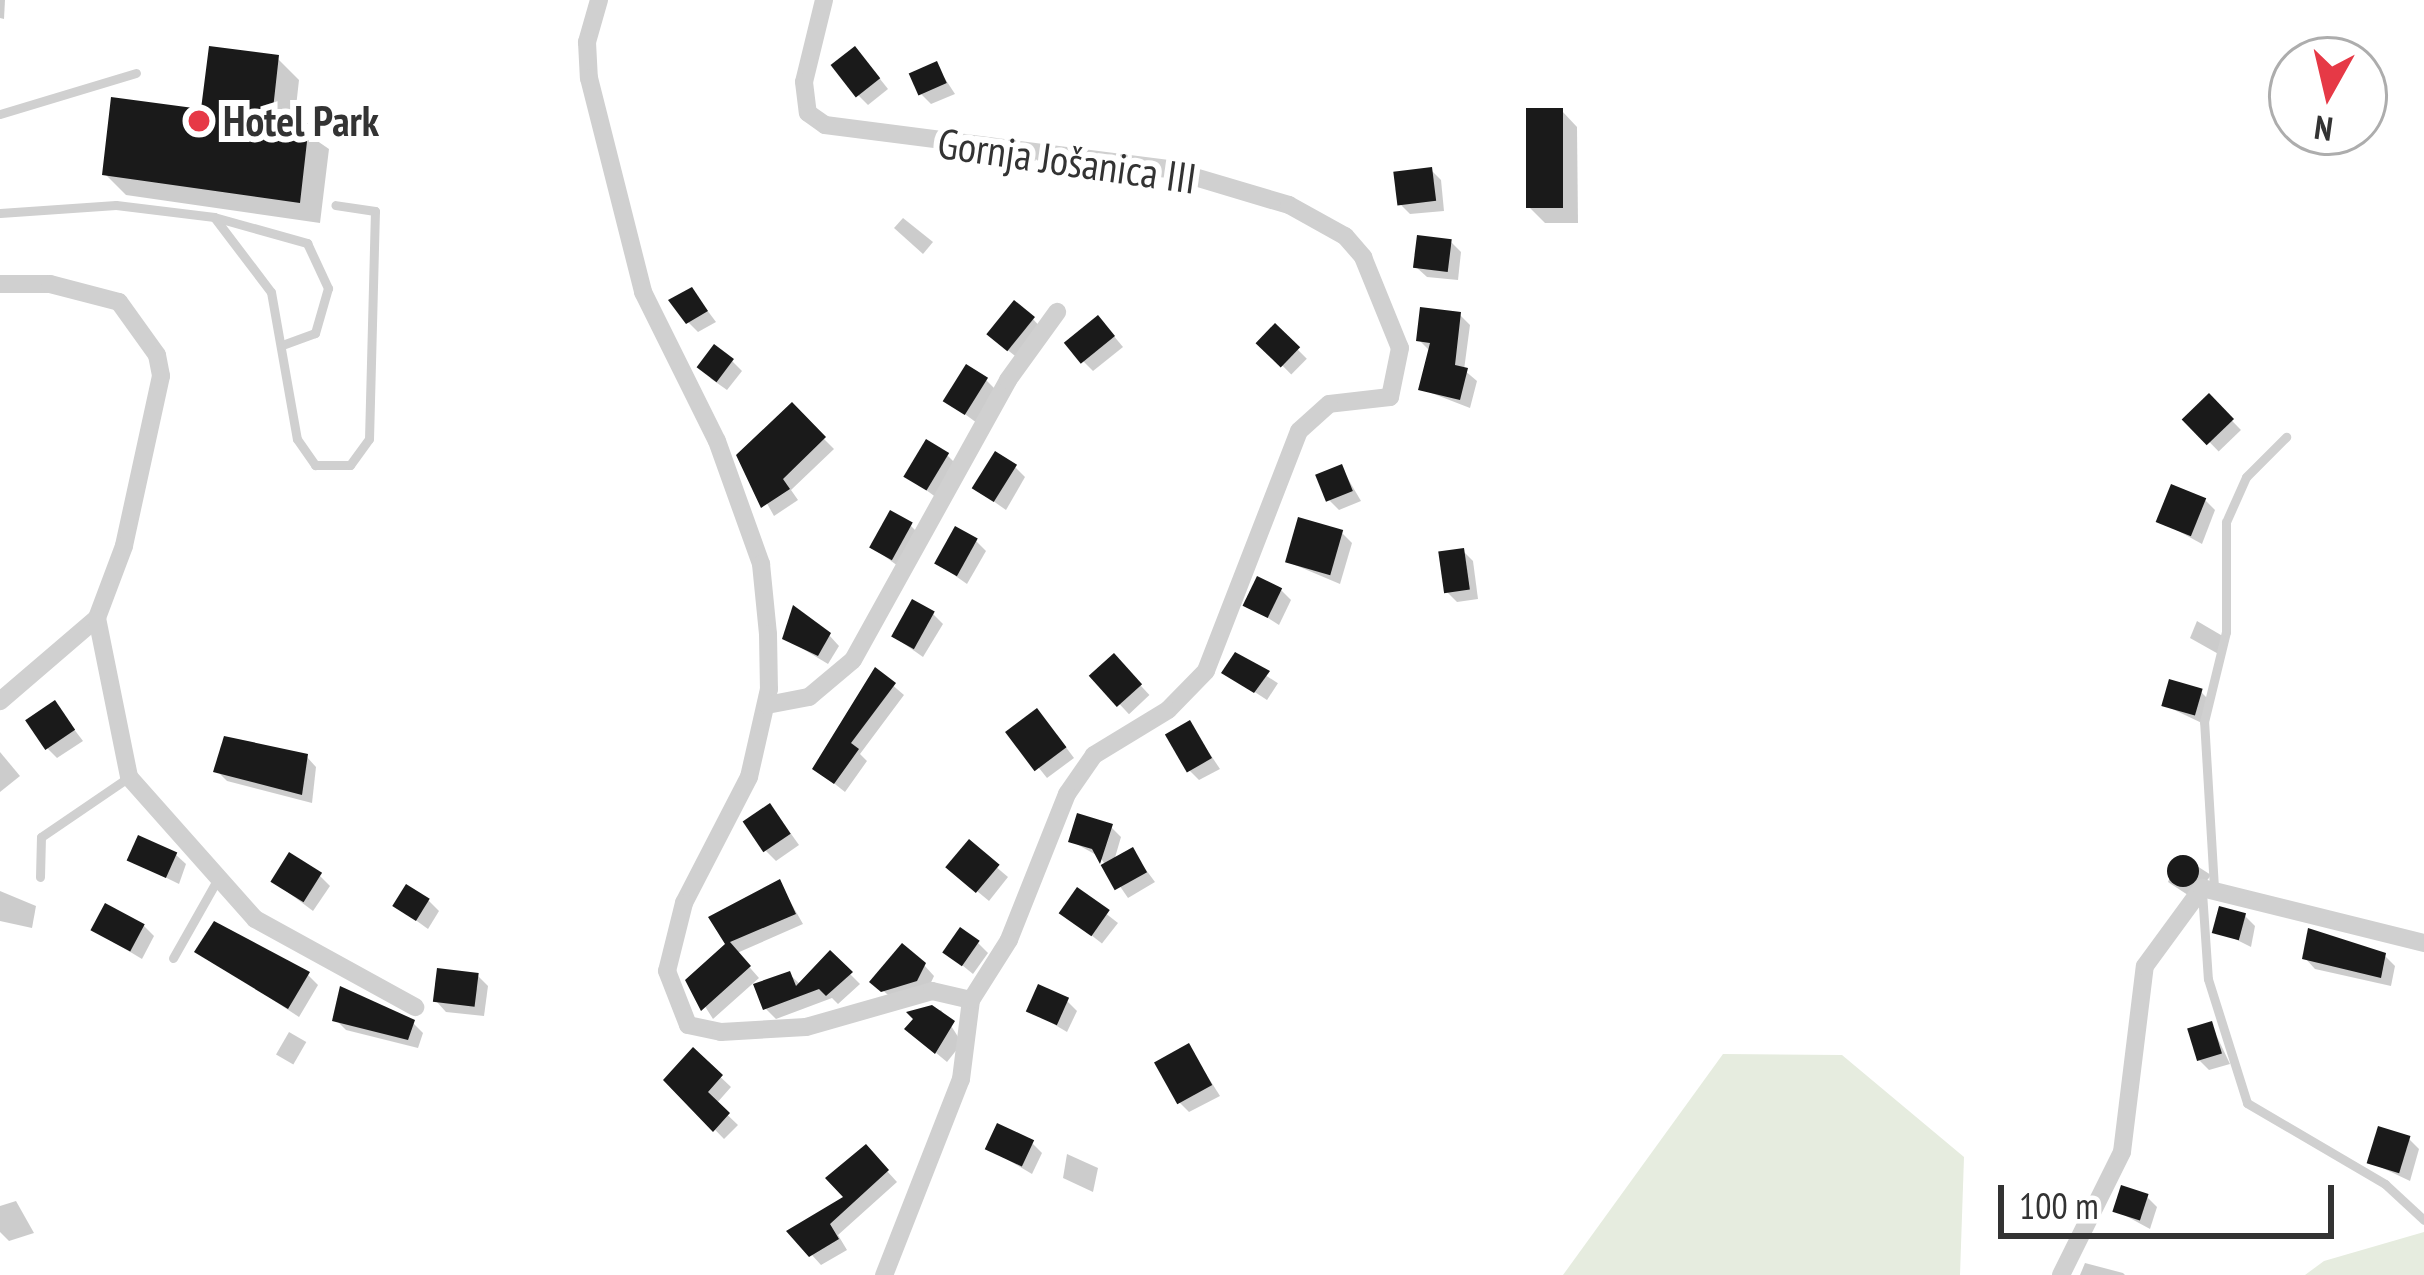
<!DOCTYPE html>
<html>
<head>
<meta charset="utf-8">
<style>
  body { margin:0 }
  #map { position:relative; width:2424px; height:1275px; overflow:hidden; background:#fff; font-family:"PT Sans Narrow",sans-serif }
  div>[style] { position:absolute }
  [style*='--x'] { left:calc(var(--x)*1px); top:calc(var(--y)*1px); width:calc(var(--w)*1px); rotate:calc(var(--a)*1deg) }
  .green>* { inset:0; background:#e6ecdf }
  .shadow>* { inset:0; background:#0003; transform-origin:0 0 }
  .building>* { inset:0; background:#1a1a1a; transform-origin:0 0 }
  .round { border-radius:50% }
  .lane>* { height:9px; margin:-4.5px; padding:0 4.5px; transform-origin:4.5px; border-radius:4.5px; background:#d0d0d0 }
  .street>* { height:18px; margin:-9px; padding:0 9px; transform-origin:9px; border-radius:9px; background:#d0d0d0 }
  .dots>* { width:33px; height:33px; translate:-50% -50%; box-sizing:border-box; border:6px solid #fff; border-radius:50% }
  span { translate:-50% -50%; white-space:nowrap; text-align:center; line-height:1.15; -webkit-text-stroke:12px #fff; paint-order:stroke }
  .poi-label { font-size:42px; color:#333; font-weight:700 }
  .left { translate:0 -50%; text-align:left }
  .street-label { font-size:42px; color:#333 }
  .north { position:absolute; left:2268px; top:36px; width:120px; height:120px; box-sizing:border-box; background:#fff; border:3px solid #adadad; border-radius:50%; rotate:188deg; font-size:33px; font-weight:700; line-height:48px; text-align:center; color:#333 }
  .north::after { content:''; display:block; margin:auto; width:42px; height:54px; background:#e63946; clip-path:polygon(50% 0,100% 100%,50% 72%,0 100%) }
  .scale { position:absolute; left:1998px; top:1185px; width:336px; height:54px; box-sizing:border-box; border:6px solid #333; border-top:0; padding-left:15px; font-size:36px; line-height:42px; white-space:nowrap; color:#333; -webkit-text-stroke:9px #fff; paint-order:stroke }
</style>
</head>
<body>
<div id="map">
  <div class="green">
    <div style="clip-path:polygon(1723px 1054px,1842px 1055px,1964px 1157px,1960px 1275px,1563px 1275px)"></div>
    <div style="clip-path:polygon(2424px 1232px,2424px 1275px,2305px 1275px,2324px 1261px)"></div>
  </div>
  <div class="shadow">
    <div style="clip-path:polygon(0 0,5px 0,4px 19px,0 18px)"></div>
    <div style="clip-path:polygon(277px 58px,299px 80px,294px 125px,329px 149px,320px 223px,126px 195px,105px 174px)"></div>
    <div style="clip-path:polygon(865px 60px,888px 89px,868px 105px,858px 95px)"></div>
    <div style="clip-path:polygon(936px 65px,955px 94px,931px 104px,921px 94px)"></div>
    <div style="clip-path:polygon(1562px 111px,1577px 127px,1578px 223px,1545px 223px,1529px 207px)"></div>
    <div style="clip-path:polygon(1431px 170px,1441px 180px,1444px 211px,1410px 214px,1400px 204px)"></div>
    <div style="clip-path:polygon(903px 218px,933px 242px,923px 254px,894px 228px)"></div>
    <div style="clip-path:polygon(1451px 242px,1461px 252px,1458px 280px,1427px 277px,1416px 267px)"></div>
    <div style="clip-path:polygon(692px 290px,716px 322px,698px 332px,688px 322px)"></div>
    <div style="clip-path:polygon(1460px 315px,1470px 325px,1464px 370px,1477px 381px,1470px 408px,1421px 389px,1431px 352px,1419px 340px)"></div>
    <div style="clip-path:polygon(1033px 319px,1042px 329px,1019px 359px,1000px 344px)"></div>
    <div style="left:1275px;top:327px;width:45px;height:22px;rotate:45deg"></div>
    <div style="clip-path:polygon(1108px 329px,1123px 347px,1093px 371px,1083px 361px)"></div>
    <div style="clip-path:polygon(732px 361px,742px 371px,727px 390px,710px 378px)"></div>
    <div style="clip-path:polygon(986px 380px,996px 390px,977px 423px,947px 401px)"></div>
    <div style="left:2209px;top:397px;width:46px;height:31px;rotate:46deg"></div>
    <div style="clip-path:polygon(792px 407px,834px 449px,791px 490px,798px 500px,774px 516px,740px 455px)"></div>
    <div style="clip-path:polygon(947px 455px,957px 465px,937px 498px,907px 476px)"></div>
    <div style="clip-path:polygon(1015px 467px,1025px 477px,1006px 510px,976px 489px)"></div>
    <div style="clip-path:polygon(1341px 467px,1361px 501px,1339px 510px,1329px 500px)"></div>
    <div style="clip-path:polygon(2205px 500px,2215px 510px,2202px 544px,2160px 521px)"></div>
    <div style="clip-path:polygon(911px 526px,921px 536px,902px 569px,872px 547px)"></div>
    <div style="clip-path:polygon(1342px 533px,1352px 543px,1340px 584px,1288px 562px)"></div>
    <div style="clip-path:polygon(976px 541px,986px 551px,967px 584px,937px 563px)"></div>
    <div style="clip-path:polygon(1463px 551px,1473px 561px,1478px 599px,1457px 602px,1447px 592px)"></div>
    <div style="clip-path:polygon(1281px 590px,1291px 600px,1279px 625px,1249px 606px)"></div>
    <div style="clip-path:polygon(933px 614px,943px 624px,923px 657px,893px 636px)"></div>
    <div style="clip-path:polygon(2197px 621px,2226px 638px,2222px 656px,2190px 638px)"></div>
    <div style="clip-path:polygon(829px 635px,839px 646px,828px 664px,785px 638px)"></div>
    <div style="left:1236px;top:656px;width:50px;height:20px;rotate:33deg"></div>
    <div style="left:1114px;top:657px;width:52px;height:28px;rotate:47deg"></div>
    <div style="clip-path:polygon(876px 671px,904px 695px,860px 754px,867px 761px,845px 792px,816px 769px)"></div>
    <div style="clip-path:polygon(2201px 692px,2211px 702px,2206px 725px,2164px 705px)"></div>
    <div style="clip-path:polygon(55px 704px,83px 741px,57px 758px,47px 748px)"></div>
    <div style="clip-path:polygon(1047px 722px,1074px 758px,1047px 778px,1010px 732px)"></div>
    <div style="clip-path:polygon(1190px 724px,1220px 769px,1199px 780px,1189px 770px)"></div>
    <div style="clip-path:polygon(0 752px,20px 776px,0 792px)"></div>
    <div style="clip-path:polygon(306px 756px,316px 767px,312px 803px,227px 781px,217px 771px)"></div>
    <div style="clip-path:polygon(779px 817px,799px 845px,776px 861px,766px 851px)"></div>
    <div style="clip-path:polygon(1111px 827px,1121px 837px,1114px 861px,1132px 851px,1155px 882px,1128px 898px,1100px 857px,1071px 841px)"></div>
    <div style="clip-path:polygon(969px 844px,1008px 877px,989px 901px,960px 877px)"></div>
    <div style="clip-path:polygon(175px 854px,186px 864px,179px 884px,132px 861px)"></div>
    <div style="clip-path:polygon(2180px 855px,2211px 875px,2194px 899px,2168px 882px)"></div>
    <div style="clip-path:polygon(320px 876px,330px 886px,313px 911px,273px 881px)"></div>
    <div style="clip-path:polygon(779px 882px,803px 924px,737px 953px,759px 978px,713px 1019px,689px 981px,729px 945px,712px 919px)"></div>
    <div style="clip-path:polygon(0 891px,36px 906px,32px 928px,0 921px)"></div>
    <div style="left:1077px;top:891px;width:52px;height:26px;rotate:38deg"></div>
    <div style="clip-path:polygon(429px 901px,439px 911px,428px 929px,396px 906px)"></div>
    <div style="clip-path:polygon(2245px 916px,2255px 926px,2251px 947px,2217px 930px)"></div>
    <div style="clip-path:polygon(144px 926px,154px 936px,142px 959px,95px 931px)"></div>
    <div style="clip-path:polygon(978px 943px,988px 953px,973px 974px,946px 952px)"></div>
    <div style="clip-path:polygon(198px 951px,308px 975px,318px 985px,299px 1017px)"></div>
    <div style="clip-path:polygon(830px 954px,860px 984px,838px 1004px,832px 998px,776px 1019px,766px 1009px,789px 974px,801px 985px)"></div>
    <div style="clip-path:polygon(2385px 956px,2395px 966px,2391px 986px,2315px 969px,2305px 958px)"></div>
    <div style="clip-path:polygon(924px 965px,934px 976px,927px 991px,894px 1000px,873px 982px)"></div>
    <div style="clip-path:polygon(478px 976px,488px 986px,484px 1016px,446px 1012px,436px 1001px)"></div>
    <div style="clip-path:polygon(1067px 1001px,1077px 1011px,1067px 1032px,1030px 1010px)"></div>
    <div style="clip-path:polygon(941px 1010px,962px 1043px,947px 1062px,918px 1038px,912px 1015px)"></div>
    <div style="clip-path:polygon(336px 1020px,413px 1023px,423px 1033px,418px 1048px,346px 1030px)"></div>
    <div style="clip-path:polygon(2211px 1024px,2230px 1064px,2209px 1070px,2199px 1060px)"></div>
    <div style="left:289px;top:1032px;width:20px;height:26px;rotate:30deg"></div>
    <div style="clip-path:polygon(1189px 1047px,1220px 1096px,1189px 1112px,1179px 1102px)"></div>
    <div style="clip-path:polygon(693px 1051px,731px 1087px,716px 1104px,738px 1125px,724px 1139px,667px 1080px)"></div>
    <div style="clip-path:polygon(2409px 1139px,2419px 1149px,2410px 1181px,2370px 1162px)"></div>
    <div style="clip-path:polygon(1032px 1143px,1042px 1153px,1032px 1174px,988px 1148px)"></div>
    <div style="clip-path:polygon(866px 1148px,897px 1182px,838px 1235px,847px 1250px,821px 1265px,791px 1232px,847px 1198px)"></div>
    <div style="clip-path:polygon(1067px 1154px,1098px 1168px,1093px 1192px,1063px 1178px)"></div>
    <div style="clip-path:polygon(2147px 1197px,2157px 1207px,2150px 1229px,2115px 1210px)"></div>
    <div style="clip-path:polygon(16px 1201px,34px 1233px,9px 1241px,0 1232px,0 1206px)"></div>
    <div style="clip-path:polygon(2085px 1263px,2123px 1273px,2125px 1275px,2080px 1275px)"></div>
  </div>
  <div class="building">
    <div style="clip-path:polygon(209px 46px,279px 55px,272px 118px,309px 124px,300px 203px,102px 175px,111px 97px,201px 109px)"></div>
    <div style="left:855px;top:46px;width:41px;height:31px;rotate:52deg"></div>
    <div style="left:937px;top:61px;width:24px;height:31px;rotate:66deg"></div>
    <div style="left:1563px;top:108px;width:100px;height:37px;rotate:90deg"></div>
    <div style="left:1432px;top:167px;width:34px;height:39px;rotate:83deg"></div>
    <div style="left:1417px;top:235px;width:35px;height:33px;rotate:7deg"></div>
    <div style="clip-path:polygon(692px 287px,708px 311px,686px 324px,668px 300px)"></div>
    <div style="left:1014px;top:300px;width:27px;height:44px;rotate:39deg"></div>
    <div style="clip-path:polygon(1420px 307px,1461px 312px,1455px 365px,1468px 368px,1460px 400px,1418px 390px,1430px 343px,1416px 341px)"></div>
    <div style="left:1098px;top:315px;width:27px;height:44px;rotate:51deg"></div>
    <div style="left:1275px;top:323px;width:35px;height:28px;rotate:44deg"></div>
    <div style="left:714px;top:344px;width:25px;height:29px;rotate:37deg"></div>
    <div style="left:966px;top:364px;width:26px;height:44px;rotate:32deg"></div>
    <div style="left:2209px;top:393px;width:36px;height:38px;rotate:46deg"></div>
    <div style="clip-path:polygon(792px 402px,826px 437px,783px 479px,790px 489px,761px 508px,736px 455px)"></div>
    <div style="left:926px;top:439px;width:27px;height:44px;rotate:31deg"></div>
    <div style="left:995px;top:451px;width:26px;height:44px;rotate:32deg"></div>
    <div style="left:1342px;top:464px;width:29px;height:29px;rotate:68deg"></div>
    <div style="left:2171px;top:484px;width:38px;height:41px;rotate:22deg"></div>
    <div style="left:890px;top:510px;width:26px;height:43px;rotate:29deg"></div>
    <div style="left:1298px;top:517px;width:47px;height:47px;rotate:16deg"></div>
    <div style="left:955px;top:526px;width:26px;height:43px;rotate:29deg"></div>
    <div style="left:1464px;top:548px;width:42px;height:26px;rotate:82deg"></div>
    <div style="left:1257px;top:576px;width:28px;height:33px;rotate:26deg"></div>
    <div style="left:912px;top:599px;width:26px;height:43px;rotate:29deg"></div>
    <div style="clip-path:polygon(793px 605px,831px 633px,818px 656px,782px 639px)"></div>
    <div style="clip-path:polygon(1235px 652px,1270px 671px,1254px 693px,1221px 673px)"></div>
    <div style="left:1114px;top:653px;width:42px;height:34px;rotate:48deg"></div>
    <div style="clip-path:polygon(875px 667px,896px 683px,851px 743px,859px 749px,834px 784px,812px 769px)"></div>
    <div style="left:2169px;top:679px;width:35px;height:28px;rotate:16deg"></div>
    <div style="left:55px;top:700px;width:36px;height:36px;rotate:56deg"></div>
    <div style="left:1037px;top:708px;width:49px;height:40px;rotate:53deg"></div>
    <div style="left:1190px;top:720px;width:44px;height:29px;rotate:60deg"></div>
    <div style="clip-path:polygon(224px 736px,308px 754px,302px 795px,213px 772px)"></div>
    <div style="left:770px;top:803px;width:37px;height:33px;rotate:56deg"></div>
    <div style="clip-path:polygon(1077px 813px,1113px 824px,1100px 864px,1092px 849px,1068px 842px)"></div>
    <div style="left:138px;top:835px;width:43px;height:28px;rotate:24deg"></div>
    <div style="left:969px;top:839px;width:40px;height:37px;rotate:40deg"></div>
    <div style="left:1133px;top:847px;width:29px;height:37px;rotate:61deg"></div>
    <div style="left:289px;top:852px;width:39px;height:35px;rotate:32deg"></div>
    <div class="round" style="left:2167px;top:855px;width:32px;height:32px"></div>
    <div style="clip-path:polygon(780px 879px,796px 914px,730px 942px,751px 966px,701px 1011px,685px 980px,725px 944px,708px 917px)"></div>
    <div style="left:406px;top:884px;width:28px;height:26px;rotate:32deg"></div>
    <div style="left:1077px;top:887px;width:40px;height:32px;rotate:35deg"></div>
    <div style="left:105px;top:903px;width:45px;height:31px;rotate:28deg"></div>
    <div style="left:2219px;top:906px;width:28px;height:28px;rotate:15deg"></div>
    <div style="clip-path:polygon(214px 921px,310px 972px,288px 1009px,194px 952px)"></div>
    <div style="left:960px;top:927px;width:24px;height:31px;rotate:35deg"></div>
    <div style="clip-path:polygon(2308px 928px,2386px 953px,2381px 978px,2302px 959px)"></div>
    <div style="clip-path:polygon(902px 943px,926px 963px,917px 981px,881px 992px,869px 982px)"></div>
    <div style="clip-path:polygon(830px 950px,853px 972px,826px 996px,819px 989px,763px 1010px,753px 984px,790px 971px,796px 986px)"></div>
    <div style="left:437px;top:968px;width:42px;height:34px;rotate:7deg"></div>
    <div style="left:1038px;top:984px;width:34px;height:30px;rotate:24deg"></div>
    <div style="clip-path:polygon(340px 986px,415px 1020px,408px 1040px,332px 1021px)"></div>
    <div style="clip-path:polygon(932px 1005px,955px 1021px,935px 1054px,904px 1029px,913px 1019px,906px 1012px)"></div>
    <div style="left:2212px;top:1021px;width:34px;height:26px;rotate:73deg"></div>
    <div style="left:1189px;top:1043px;width:48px;height:40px;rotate:61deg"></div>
    <div style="clip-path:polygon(693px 1047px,723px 1075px,708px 1092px,730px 1113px,713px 1132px,663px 1080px)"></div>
    <div style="left:997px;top:1123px;width:41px;height:29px;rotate:25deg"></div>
    <div style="left:2378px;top:1126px;width:34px;height:39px;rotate:17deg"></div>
    <div style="clip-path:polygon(866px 1144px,889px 1170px,830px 1224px,839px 1239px,809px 1257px,786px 1231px,843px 1197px,825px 1178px)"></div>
    <div style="left:2121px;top:1185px;width:29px;height:28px;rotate:18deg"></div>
  </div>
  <div class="lane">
    <div style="--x:0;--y:114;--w:142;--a:-16.8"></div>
    <div style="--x:0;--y:213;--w:116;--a:-3.9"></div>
    <div style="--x:116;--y:205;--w:99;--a:7"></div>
    <div style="--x:214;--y:217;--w:94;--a:52.8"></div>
    <div style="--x:271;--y:292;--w:149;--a:80"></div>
    <div style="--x:297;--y:439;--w:32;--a:55"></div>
    <div style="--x:315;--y:465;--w:35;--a:0"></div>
    <div style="--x:350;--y:465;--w:32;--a:-54"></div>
    <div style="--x:369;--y:439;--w:228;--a:-88.5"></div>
    <div style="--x:375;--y:211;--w:40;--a:-171.5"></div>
    <div style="--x:214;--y:217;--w:97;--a:15.6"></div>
    <div style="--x:307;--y:243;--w:50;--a:65"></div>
    <div style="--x:328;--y:288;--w:47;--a:106.1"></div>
    <div style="--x:315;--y:333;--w:32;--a:160"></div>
    <div style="--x:40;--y:877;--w:40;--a:-88.6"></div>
    <div style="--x:41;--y:837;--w:107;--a:-34.3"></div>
    <div style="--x:2214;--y:888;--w:166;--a:-93.4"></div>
    <div style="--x:2204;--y:722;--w:93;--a:-76.3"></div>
    <div style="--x:2226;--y:632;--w:110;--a:-90"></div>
    <div style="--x:2226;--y:522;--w:49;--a:-66"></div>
    <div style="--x:2246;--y:477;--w:57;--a:-45"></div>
    <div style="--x:2202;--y:892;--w:87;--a:86.1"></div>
    <div style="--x:2208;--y:979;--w:130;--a:72.5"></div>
    <div style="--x:2247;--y:1103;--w:160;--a:30.4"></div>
    <div style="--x:2385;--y:1184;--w:53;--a:42.7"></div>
    <div style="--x:173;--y:958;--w:87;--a:-60.5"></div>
  </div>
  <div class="street">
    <div style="--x:599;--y:0;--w:44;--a:105.9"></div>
    <div style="--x:587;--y:42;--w:36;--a:87"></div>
    <div style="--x:589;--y:78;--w:221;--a:75.8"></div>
    <div style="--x:643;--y:292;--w:166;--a:63.6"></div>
    <div style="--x:717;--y:441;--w:131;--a:70.3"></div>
    <div style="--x:761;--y:564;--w:70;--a:84.3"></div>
    <div style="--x:768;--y:634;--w:55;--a:89"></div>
    <div style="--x:769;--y:689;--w:90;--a:102.8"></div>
    <div style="--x:749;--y:777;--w:142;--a:117.3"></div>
    <div style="--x:684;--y:903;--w:70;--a:104"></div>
    <div style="--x:667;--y:971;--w:58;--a:68.7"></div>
    <div style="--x:688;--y:1025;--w:34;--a:12"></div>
    <div style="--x:721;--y:1032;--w:85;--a:-3.4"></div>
    <div style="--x:806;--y:1027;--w:131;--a:-15.9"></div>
    <div style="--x:932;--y:991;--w:40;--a:13"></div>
    <div style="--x:971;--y:1000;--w:80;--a:97.2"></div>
    <div style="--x:961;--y:1079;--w:211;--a:111.4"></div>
    <div style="--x:824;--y:0;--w:84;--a:103.7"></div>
    <div style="--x:804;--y:82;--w:31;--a:83"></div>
    <div style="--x:808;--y:113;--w:21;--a:35"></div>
    <div style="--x:825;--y:125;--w:346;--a:7.3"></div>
    <div style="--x:1168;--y:169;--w:126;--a:16.6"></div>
    <div style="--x:1289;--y:205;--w:64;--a:29"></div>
    <div style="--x:1345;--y:236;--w:28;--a:49"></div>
    <div style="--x:1363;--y:257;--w:98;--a:67.9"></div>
    <div style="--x:1400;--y:348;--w:50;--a:101.5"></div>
    <div style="--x:1390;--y:397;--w:61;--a:173.5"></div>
    <div style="--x:1329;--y:404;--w:40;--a:138"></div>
    <div style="--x:1299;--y:431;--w:257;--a:111.2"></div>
    <div style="--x:1206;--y:671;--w:54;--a:134.3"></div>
    <div style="--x:1168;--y:710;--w:87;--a:148.7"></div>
    <div style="--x:1094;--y:755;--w:47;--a:124.7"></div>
    <div style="--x:1067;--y:794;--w:157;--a:111.7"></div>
    <div style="--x:1009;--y:940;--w:71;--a:122.3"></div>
    <div style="--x:0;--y:284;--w:50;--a:0"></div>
    <div style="--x:50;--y:284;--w:71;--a:14.6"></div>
    <div style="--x:119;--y:302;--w:65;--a:54.4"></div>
    <div style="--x:157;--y:355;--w:21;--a:79"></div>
    <div style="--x:161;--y:376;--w:174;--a:102.3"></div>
    <div style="--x:124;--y:546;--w:77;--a:110.6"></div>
    <div style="--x:97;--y:618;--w:128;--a:139.4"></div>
    <div style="--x:97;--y:618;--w:162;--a:78.6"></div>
    <div style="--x:129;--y:777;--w:190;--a:48.4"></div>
    <div style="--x:255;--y:919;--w:183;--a:28.8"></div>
    <div style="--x:767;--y:705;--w:43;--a:-10.8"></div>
    <div style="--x:809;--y:697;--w:57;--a:-40.1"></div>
    <div style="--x:853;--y:660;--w:320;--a:-61"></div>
    <div style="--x:1008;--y:380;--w:84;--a:-54.2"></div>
    <div style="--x:2061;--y:1275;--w:137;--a:-63.6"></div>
    <div style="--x:2122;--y:1152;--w:187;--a:-83"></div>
    <div style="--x:2145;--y:966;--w:97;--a:-53.8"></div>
    <div style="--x:2202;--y:888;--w:229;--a:13.9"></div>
  </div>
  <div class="dots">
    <div style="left:199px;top:121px;background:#e63946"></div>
  </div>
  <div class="poi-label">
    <span class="left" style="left:223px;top:121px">Hotel Park</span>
  </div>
  <div class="street-label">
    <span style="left:1067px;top:161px;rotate:8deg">Gornja Jošanica III</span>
  </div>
  <div class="north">N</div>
  <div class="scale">100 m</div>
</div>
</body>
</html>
